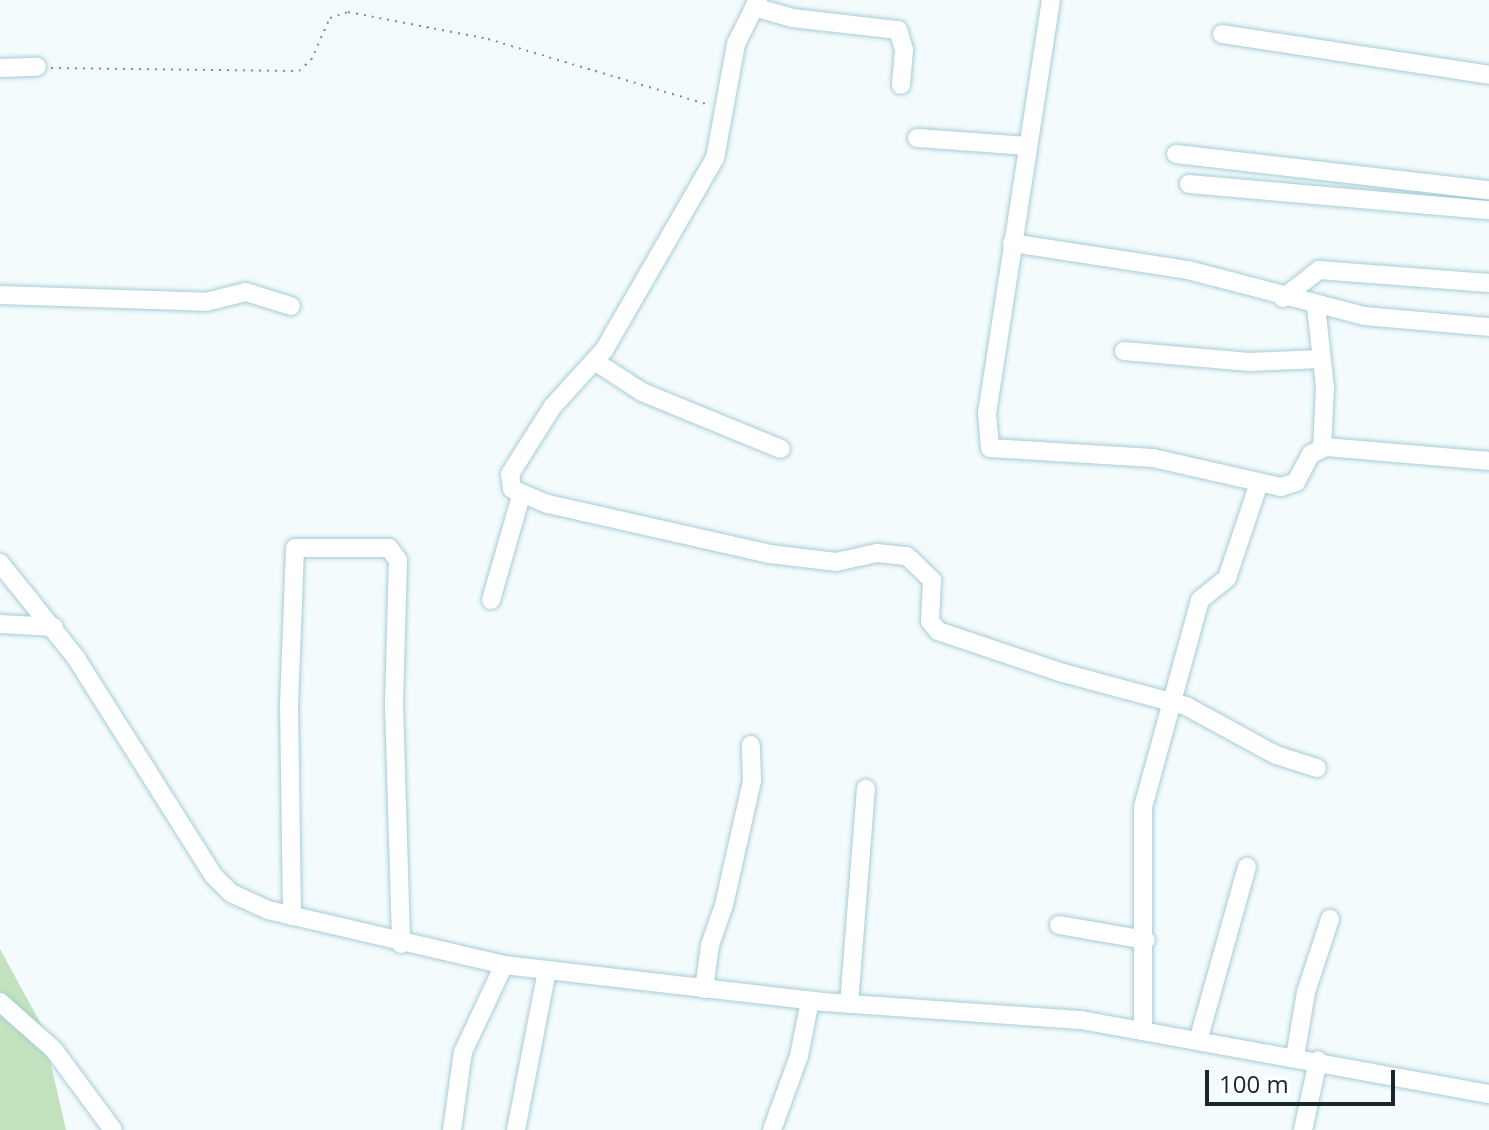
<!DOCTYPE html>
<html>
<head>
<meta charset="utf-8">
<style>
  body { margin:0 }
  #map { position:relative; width:1489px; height:1130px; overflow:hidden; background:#f3fbfd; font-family:"Open Sans",sans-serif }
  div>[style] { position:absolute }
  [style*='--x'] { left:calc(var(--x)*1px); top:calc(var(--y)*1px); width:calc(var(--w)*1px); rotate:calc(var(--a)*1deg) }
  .green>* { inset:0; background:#c2e3bd }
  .path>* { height:2px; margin-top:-1px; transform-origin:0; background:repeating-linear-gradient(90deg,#808c8f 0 2px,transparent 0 8px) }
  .roads { filter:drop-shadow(0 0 2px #a6cdd5) drop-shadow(0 0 2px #a6cdd5) }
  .minor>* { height:18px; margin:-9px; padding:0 9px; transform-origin:9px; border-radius:9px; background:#fff }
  span { translate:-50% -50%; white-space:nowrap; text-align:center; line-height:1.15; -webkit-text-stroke:6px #fff; paint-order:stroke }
  .scale { position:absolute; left:1205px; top:1070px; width:190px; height:36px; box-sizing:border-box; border:4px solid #18272b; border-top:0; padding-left:10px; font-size:24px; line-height:28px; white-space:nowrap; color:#18272b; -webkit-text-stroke:6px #fff; paint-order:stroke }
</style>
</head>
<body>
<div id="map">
  <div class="green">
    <div style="clip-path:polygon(0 949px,42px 1026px,66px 1130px,0 1130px)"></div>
  </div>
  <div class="path">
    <div style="--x:51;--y:68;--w:248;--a:0.7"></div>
    <div style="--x:299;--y:71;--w:16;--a:-43"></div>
    <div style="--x:311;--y:60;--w:46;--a:-65.7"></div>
    <div style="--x:330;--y:18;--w:19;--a:-18"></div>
    <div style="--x:348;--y:12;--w:143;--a:10.9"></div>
    <div style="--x:488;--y:39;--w:231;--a:16.6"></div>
  </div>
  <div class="roads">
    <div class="minor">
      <div style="--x:758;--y:0;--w:49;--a:116.6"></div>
      <div style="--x:736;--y:44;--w:116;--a:100.4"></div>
      <div style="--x:715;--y:158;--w:222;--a:120"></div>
      <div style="--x:604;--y:350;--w:76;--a:132.3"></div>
      <div style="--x:553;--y:406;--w:80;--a:122.3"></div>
      <div style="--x:510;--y:474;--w:15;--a:82"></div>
      <div style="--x:512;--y:489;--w:39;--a:23"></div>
      <div style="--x:548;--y:504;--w:228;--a:12.7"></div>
      <div style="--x:770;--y:554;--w:66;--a:6.9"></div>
      <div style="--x:836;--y:562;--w:42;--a:-12.4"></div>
      <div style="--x:877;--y:553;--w:30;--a:6"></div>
      <div style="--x:907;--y:556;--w:35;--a:44"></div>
      <div style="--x:932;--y:580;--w:41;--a:92.8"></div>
      <div style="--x:930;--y:621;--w:13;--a:51"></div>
      <div style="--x:938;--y:631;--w:132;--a:18.6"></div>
      <div style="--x:1063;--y:673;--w:127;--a:15"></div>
      <div style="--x:1186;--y:706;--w:102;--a:28.6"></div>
      <div style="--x:1276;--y:755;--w:43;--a:17.6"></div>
      <div style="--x:1051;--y:0;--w:418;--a:98.8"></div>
      <div style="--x:987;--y:413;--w:35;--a:85"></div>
      <div style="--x:990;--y:448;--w:163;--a:3.5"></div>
      <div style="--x:1153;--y:458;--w:131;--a:12.8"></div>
      <div style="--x:1281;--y:487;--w:16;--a:-18"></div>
      <div style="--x:1296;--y:482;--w:32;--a:-62"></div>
      <div style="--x:1311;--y:454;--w:17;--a:-25"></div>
      <div style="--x:1326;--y:447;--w:164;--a:4.9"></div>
      <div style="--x:754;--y:7;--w:40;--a:16"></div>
      <div style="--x:792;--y:18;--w:107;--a:6.5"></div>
      <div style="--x:898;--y:30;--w:21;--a:73"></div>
      <div style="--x:904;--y:50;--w:35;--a:95"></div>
      <div style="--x:1222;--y:34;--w:270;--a:8.7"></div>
      <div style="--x:0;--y:68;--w:37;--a:-2"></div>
      <div style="--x:917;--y:138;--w:108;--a:4.2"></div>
      <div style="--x:1176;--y:154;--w:315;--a:6.6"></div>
      <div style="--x:1189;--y:184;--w:301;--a:5"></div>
      <div style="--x:1012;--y:243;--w:178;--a:8.7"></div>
      <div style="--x:1188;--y:270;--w:182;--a:14.6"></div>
      <div style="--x:1364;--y:316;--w:125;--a:5"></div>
      <div style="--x:0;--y:295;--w:206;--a:1.9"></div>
      <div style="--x:206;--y:302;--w:41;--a:-14"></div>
      <div style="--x:246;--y:292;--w:47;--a:17.3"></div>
      <div style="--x:1283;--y:298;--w:46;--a:-37.9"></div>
      <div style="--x:1319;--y:270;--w:170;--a:4.4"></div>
      <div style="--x:1316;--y:306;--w:82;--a:83.7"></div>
      <div style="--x:1325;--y:388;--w:60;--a:92.9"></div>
      <div style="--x:1124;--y:351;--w:126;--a:5"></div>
      <div style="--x:1250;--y:362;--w:71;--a:-2.4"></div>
      <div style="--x:596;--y:362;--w:55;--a:33.1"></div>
      <div style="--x:642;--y:392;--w:150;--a:22.3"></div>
      <div style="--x:0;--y:563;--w:122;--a:51.3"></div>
      <div style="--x:76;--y:658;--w:257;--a:57.7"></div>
      <div style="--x:213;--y:875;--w:25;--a:45"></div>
      <div style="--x:231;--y:893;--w:41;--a:24.7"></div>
      <div style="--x:268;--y:910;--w:242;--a:13.1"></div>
      <div style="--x:504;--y:965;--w:321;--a:6.6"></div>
      <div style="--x:823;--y:1002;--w:259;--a:4"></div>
      <div style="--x:1081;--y:1020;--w:415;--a:10.3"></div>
      <div style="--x:491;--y:600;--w:108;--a:-73.9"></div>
      <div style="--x:0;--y:624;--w:54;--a:3.2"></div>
      <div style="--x:292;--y:916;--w:211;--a:-90.8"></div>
      <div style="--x:289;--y:705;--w:157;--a:-87.8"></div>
      <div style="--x:295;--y:548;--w:94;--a:0"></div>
      <div style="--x:389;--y:548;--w:15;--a:53"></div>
      <div style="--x:398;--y:560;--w:144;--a:91.6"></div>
      <div style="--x:394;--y:704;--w:240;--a:88.3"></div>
      <div style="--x:1059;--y:925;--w:88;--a:9.8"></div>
      <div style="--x:704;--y:989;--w:44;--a:-82.2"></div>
      <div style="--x:710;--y:945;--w:42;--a:-70.7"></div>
      <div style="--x:724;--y:905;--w:127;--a:-77.3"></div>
      <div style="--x:752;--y:781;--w:36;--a:-92"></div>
      <div style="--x:0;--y:1002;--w:72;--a:41.6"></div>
      <div style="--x:54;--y:1050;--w:99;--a:53.6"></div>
      <div style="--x:849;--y:1004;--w:216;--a:-85.5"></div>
      <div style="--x:1143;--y:1031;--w:224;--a:-90"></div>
      <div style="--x:1143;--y:807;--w:215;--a:-74.6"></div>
      <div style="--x:1200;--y:600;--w:35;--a:-39"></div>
      <div style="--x:1227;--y:578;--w:100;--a:-71.4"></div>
      <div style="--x:1198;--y:1041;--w:181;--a:-74.3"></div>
      <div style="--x:1295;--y:1057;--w:66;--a:-80.4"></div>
      <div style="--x:1306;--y:992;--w:77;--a:-71.8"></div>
      <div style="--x:452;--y:1130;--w:79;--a:-82"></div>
      <div style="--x:463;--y:1052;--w:96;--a:-64.8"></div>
      <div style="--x:516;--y:1130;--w:163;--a:-79"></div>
      <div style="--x:772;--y:1130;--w:79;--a:-70"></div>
      <div style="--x:799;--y:1056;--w:56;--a:-78.7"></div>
      <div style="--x:1303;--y:1130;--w:71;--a:-77.7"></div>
    </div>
  </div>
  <div class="scale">100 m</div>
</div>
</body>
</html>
